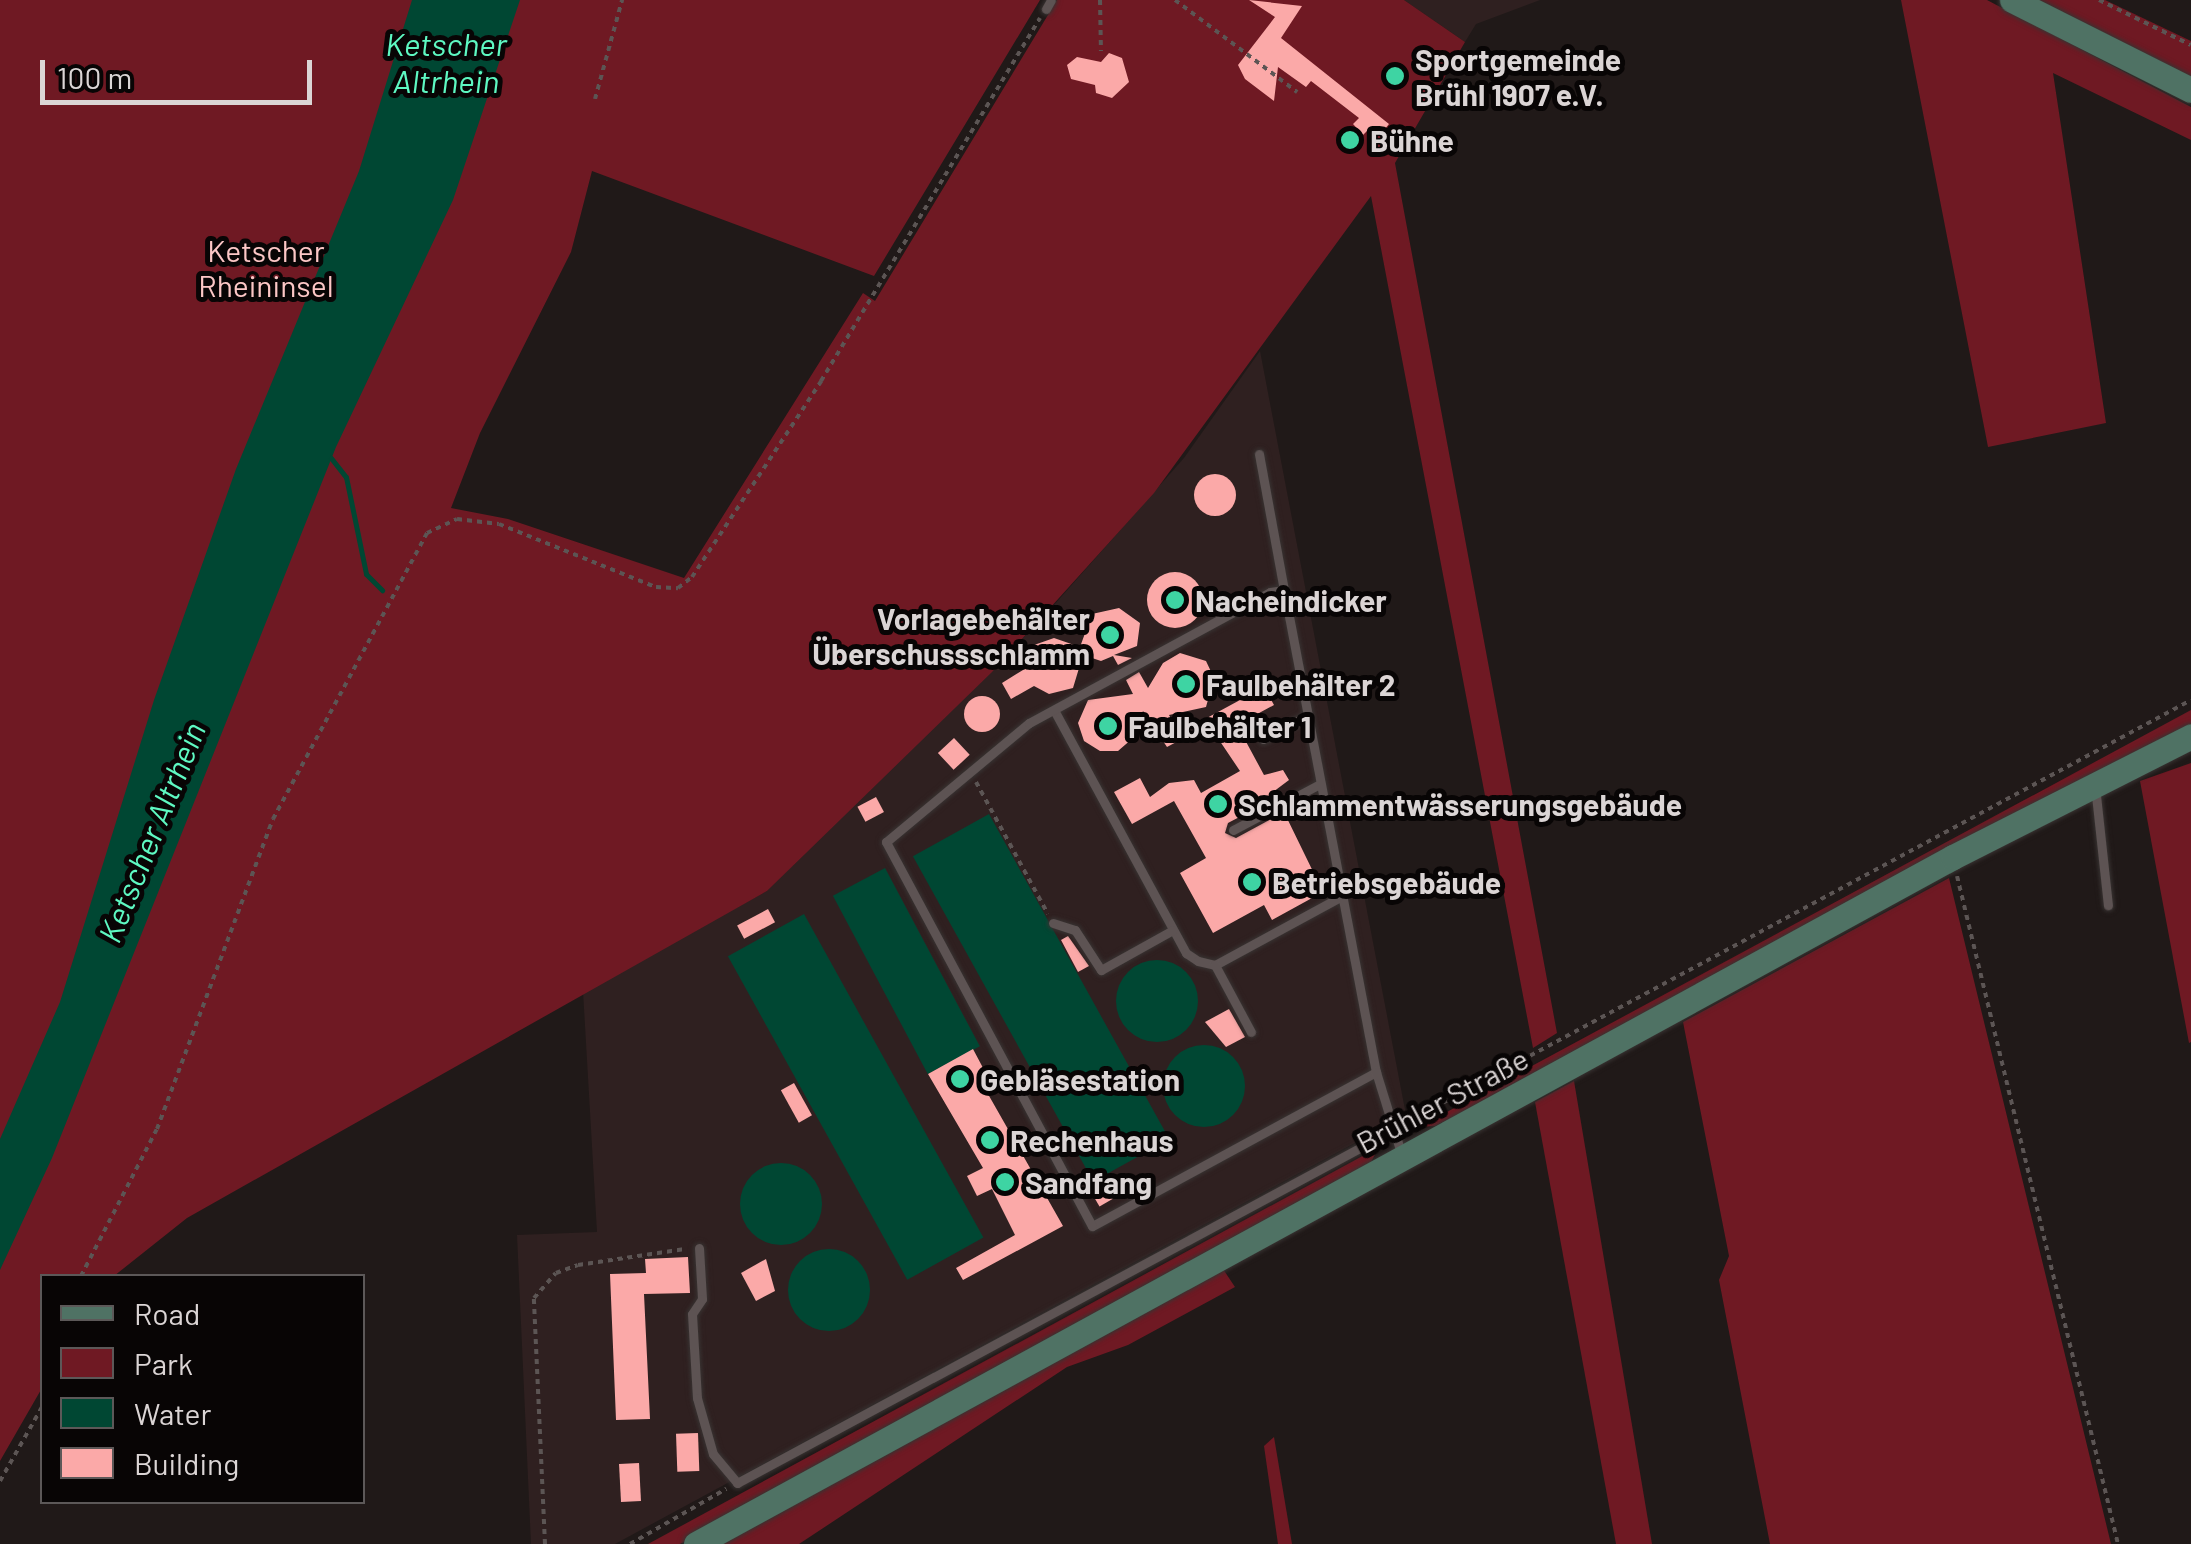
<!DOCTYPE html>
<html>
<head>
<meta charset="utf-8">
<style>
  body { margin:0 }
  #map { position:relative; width:2191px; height:1544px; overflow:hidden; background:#201918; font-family:Barlow,sans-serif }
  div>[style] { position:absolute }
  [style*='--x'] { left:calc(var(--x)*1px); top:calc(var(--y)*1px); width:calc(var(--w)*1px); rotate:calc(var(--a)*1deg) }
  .built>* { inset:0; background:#2f2020 }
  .green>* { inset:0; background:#6f1923 }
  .water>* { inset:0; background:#004733; transform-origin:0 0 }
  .round { border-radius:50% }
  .stream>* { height:5px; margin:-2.5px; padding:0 2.5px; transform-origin:2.5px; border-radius:2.5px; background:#004733 }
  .building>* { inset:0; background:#fba9a8; transform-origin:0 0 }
  .path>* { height:4px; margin-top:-2px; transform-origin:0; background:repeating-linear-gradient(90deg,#5c5554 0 5px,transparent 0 10px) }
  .roads { filter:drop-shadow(0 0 2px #383332) drop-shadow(0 0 2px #383332) }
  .lane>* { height:9px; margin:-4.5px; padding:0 4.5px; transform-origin:4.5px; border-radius:4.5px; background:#5d5353 }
  .secondary>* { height:25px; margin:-12.5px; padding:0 12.5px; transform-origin:12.5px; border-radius:12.5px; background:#4f7264 }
  .dots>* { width:28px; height:28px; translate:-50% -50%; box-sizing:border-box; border:5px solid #080505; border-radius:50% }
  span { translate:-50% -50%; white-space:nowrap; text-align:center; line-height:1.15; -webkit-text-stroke:10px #080505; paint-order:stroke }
  .poi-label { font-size:30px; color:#dbd5d5; font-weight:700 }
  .left { translate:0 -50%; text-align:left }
  .right { translate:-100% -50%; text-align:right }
  .park-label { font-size:30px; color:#fcc7c6 }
  .street-label { font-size:30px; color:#dbd5d5 }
  .water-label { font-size:32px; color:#5ef8c2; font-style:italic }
  .legend { position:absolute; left:40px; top:1274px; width:325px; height:230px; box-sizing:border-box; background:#080505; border:2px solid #5c5858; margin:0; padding:12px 18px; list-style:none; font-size:30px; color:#dbd5d5 }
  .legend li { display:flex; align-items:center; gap:20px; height:50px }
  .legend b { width:50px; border:2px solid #5c5858 }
  .scale { position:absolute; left:40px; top:60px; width:272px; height:45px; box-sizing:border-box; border:5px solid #dbd5d5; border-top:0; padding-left:12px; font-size:30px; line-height:35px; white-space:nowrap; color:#dbd5d5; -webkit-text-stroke:8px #080505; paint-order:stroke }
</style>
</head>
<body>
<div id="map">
  <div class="built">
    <div style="clip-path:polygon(1404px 0,1540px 0,1476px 24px,1465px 42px)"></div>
    <div style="clip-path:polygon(1260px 351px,1406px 1115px,615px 1544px,531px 1544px,517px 1235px,597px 1232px,583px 991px,767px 891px,1039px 622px,1184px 458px)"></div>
  </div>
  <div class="green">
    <div style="clip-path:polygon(0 0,1040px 0,874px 276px,592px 171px,571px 252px,480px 433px,451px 508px,508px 519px,684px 578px,863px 293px,875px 301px,1057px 0,1404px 0,1465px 42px,1395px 163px,1557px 1033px,1533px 1048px,1371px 196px,1154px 493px,992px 672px,767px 891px,187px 1218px,114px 1276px,42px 1276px,42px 1388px,0 1461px)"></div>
    <div style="clip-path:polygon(1901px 0,1987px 0,2191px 107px,2191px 140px,2053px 73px,2106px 423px,1988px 447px)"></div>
    <div style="clip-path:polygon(2031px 0,2105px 0,2191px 41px,2191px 81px)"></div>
    <div style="clip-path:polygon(2191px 710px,2191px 726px,1563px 1062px,1435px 1126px,1419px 1127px)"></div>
    <div style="clip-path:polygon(2191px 763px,2191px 1042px,2189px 1043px,2140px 781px)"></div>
    <div style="clip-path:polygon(1949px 878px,2111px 1544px,1770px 1544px,1719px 1280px,1729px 1256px,1683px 1022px)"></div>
    <div style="clip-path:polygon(1574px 1081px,1652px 1544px,1616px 1544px,1535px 1102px)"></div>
    <div style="clip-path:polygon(1379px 1147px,1371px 1162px,906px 1422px,680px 1544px,648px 1544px)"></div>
    <div style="clip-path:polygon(1221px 1266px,1235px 1287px,1128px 1345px,1067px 1367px,799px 1544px,715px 1544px)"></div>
    <div style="clip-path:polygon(1274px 1437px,1292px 1544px,1278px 1544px,1264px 1446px)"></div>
  </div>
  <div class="water">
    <div style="clip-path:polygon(412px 0,520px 0,453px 200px,336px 447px,52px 1158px,0 1270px,0 1139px,60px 1002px,154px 700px,236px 469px,359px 171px)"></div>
    <div style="left:989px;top:814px;width:372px;height:87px;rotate:61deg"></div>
    <div style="left:885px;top:868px;width:202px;height:59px;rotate:62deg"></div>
    <div style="left:804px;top:914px;width:370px;height:87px;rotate:61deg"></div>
    <div class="round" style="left:1116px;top:960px;width:82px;height:82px"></div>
    <div class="round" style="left:1163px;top:1045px;width:82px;height:82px"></div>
    <div class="round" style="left:740px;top:1163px;width:82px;height:82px"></div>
    <div class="round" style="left:788px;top:1249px;width:82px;height:82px"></div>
  </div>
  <div class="stream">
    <div style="--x:331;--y:458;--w:24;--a:52"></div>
    <div style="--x:346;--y:477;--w:99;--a:78.3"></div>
    <div style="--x:366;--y:574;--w:23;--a:45"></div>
  </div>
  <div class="building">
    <div style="clip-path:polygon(1249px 0,1302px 6px,1281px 38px,1389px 124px,1381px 134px,1371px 127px,1363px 135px,1353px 124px,1359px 118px,1311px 81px,1306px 87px,1278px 67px,1274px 101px,1245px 79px,1238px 65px,1275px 17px)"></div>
    <div style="clip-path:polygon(1109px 53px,1122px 58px,1129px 82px,1112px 98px,1096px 93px,1095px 85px,1071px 79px,1067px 65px,1077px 57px,1101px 62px)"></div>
    <div class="round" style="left:1194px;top:474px;width:42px;height:42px"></div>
    <div class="round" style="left:1147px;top:572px;width:56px;height:56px"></div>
    <div style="clip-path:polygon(1119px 608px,1140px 623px,1137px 646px,1114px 655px,1132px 658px,1118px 665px,1113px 656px,1101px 661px,1083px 655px,1073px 688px,1049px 694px,1034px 686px,1011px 699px,1002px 683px,1023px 670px,1034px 645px,1054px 638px,1080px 647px,1092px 614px)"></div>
    <div style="clip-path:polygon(1180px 653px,1206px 661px,1214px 678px,1206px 707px,1169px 715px,1182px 739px,1167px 747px,1143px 711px,1133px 738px,1118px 751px,1100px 751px,1084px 741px,1078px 723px,1088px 700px,1133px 694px,1126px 680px,1139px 672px,1148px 688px,1163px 663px)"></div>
    <div style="clip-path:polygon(1264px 687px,1274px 705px,1237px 725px,1264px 775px,1283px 770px,1289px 780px,1273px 792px,1276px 798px,1228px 823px,1225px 833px,1236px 838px,1284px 812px,1323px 892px,1272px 920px,1264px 905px,1213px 933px,1180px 873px,1206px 858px,1174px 801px,1132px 824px,1114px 792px,1140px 778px,1150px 797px,1169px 783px,1194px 780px,1201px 793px,1240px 771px,1205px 719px)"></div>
    <div class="round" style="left:964px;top:696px;width:36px;height:36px"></div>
    <div style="left:954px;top:738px;width:23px;height:22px;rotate:47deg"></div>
    <div style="left:876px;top:797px;width:17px;height:21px;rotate:62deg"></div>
    <div style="left:768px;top:909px;width:15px;height:35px;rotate:62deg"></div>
    <div style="clip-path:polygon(1068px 936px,1089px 966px,1078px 972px,1061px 940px)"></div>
    <div style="clip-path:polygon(1229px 1009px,1245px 1037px,1226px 1047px,1205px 1022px)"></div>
    <div style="clip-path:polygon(973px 1049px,991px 1083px,984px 1087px,1063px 1226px,963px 1280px,956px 1268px,1015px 1235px,992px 1189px,977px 1196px,967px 1176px,983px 1168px,928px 1074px)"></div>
    <div style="left:794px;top:1083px;width:37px;height:15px;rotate:61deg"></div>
    <div style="left:1128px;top:1174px;width:14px;height:41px;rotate:60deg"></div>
    <div style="clip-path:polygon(688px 1257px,690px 1293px,644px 1294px,650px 1419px,616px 1420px,610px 1274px,646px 1273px,645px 1259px)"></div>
    <div style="clip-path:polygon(766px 1259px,775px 1291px,756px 1301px,741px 1273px)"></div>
    <div style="left:698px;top:1433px;width:38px;height:22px;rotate:88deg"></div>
    <div style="left:639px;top:1463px;width:38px;height:20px;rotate:87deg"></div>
  </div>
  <div class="path">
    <div style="--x:1100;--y:0;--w:51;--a:88.9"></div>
    <div style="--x:1175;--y:0;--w:153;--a:37"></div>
    <div style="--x:2099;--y:0;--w:102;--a:26.1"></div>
    <div style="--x:595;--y:99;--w:103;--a:-74.7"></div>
    <div style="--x:976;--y:782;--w:150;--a:61.4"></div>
    <div style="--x:1957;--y:876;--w:687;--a:76.45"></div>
    <div style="--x:1407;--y:1122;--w:890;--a:-28.29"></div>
    <div style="--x:81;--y:1276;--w:165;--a:-62.7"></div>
    <div style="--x:157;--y:1129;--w:331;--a:-69.5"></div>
    <div style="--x:273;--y:819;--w:325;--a:-61.7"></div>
    <div style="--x:427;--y:533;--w:33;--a:-25"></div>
    <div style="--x:457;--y:519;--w:42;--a:6.8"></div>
    <div style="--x:499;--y:524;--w:169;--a:21.9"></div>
    <div style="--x:656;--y:587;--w:22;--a:3"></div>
    <div style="--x:678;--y:588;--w:18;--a:-38"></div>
    <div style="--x:692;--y:577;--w:235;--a:-56.6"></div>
    <div style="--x:821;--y:381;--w:424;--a:-58.9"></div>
    <div style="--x:0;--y:1481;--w:85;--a:-60.4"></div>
    <div style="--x:545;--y:1544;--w:246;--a:-92.6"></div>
    <div style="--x:534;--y:1298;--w:33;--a:-49"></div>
    <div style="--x:556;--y:1273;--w:23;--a:-20"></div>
    <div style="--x:578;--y:1265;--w:108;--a:-8.5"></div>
    <div style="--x:630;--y:1544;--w:111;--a:-29.8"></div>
  </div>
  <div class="roads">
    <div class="lane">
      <div style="--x:1046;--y:9;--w:10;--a:-61"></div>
      <div style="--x:1259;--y:454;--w:138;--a:79.6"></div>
      <div style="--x:1054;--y:710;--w:277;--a:61.5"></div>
      <div style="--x:1186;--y:953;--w:14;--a:34"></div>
      <div style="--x:1198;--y:961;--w:17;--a:13"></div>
      <div style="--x:1215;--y:965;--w:142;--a:-28.5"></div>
      <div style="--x:1263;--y:739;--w:50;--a:-27.6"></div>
      <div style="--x:2095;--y:786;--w:120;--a:83.8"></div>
      <div style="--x:1233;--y:830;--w:98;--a:-27.9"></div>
      <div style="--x:1053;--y:923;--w:23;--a:18"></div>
      <div style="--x:1075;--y:930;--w:48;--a:57"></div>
      <div style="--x:1101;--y:970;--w:82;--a:-29.1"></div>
      <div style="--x:1215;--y:965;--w:76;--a:61.8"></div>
      <div style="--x:1376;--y:1072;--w:323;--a:151.5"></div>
      <div style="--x:1092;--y:1226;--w:436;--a:-118.2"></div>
      <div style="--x:886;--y:842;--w:186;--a:-39.8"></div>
      <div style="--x:1029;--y:723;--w:274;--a:-28.5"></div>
      <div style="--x:1270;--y:592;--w:14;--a:-8"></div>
      <div style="--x:1284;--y:590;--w:491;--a:79.2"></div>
      <div style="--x:1376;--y:1072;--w:88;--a:72.8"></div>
      <div style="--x:699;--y:1248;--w:51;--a:86.6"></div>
      <div style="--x:702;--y:1299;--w:18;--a:124"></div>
      <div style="--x:692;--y:1314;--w:84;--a:86.6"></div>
      <div style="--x:697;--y:1398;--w:58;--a:74.1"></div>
      <div style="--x:713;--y:1454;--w:38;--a:50"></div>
      <div style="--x:737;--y:1483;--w:745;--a:-28.29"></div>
    </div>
    <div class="secondary">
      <div style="--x:2012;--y:0;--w:200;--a:26.7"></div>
      <div style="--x:696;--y:1544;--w:1432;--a:-28.66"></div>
      <div style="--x:1953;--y:857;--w:267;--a:-26.9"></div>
    </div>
  </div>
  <div class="dots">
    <div style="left:1395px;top:76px;background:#3ed4a3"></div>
    <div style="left:1350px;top:140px;background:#3ed4a3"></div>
    <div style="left:1175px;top:600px;background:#3ed4a3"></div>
    <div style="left:1110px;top:635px;background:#3ed4a3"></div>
    <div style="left:1186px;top:684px;background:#3ed4a3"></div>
    <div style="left:1108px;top:726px;background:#3ed4a3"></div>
    <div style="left:1218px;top:804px;background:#3ed4a3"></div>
    <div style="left:1252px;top:882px;background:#3ed4a3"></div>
    <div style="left:960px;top:1079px;background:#3ed4a3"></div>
    <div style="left:990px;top:1140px;background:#3ed4a3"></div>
    <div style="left:1005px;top:1182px;background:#3ed4a3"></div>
  </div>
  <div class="poi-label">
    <span class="left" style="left:1415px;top:76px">Sportgemeinde<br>Brühl 1907 e.V.</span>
    <span class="left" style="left:1370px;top:140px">Bühne</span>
    <span class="left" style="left:1195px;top:600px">Nacheindicker</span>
    <span class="right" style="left:1090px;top:635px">Vorlagebehälter<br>Überschussschlamm</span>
    <span class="left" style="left:1206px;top:684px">Faulbehälter 2</span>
    <span class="left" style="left:1128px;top:726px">Faulbehälter 1</span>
    <span class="left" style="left:1238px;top:804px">Schlammentwässerungsgebäude</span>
    <span class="left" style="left:1272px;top:882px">Betriebsgebäude</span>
    <span class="left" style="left:980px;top:1079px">Gebläsestation</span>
    <span class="left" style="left:1010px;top:1140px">Rechenhaus</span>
    <span class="left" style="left:1025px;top:1182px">Sandfang</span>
  </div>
  <div class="park-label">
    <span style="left:266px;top:267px">Ketscher<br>Rheininsel</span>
  </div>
  <div class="street-label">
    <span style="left:1442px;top:1100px;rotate:-28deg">Brühler Straße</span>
  </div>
  <div class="water-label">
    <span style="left:446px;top:62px">Ketscher<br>Altrhein</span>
    <span style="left:151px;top:832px;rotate:-68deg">Ketscher Altrhein</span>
  </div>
  <ul class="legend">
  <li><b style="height:12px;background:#4f7264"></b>Road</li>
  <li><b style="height:28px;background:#6f1923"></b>Park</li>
  <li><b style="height:28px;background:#004733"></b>Water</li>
  <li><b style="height:28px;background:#fba9a8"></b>Building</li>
  </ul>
  <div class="scale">100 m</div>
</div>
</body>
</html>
